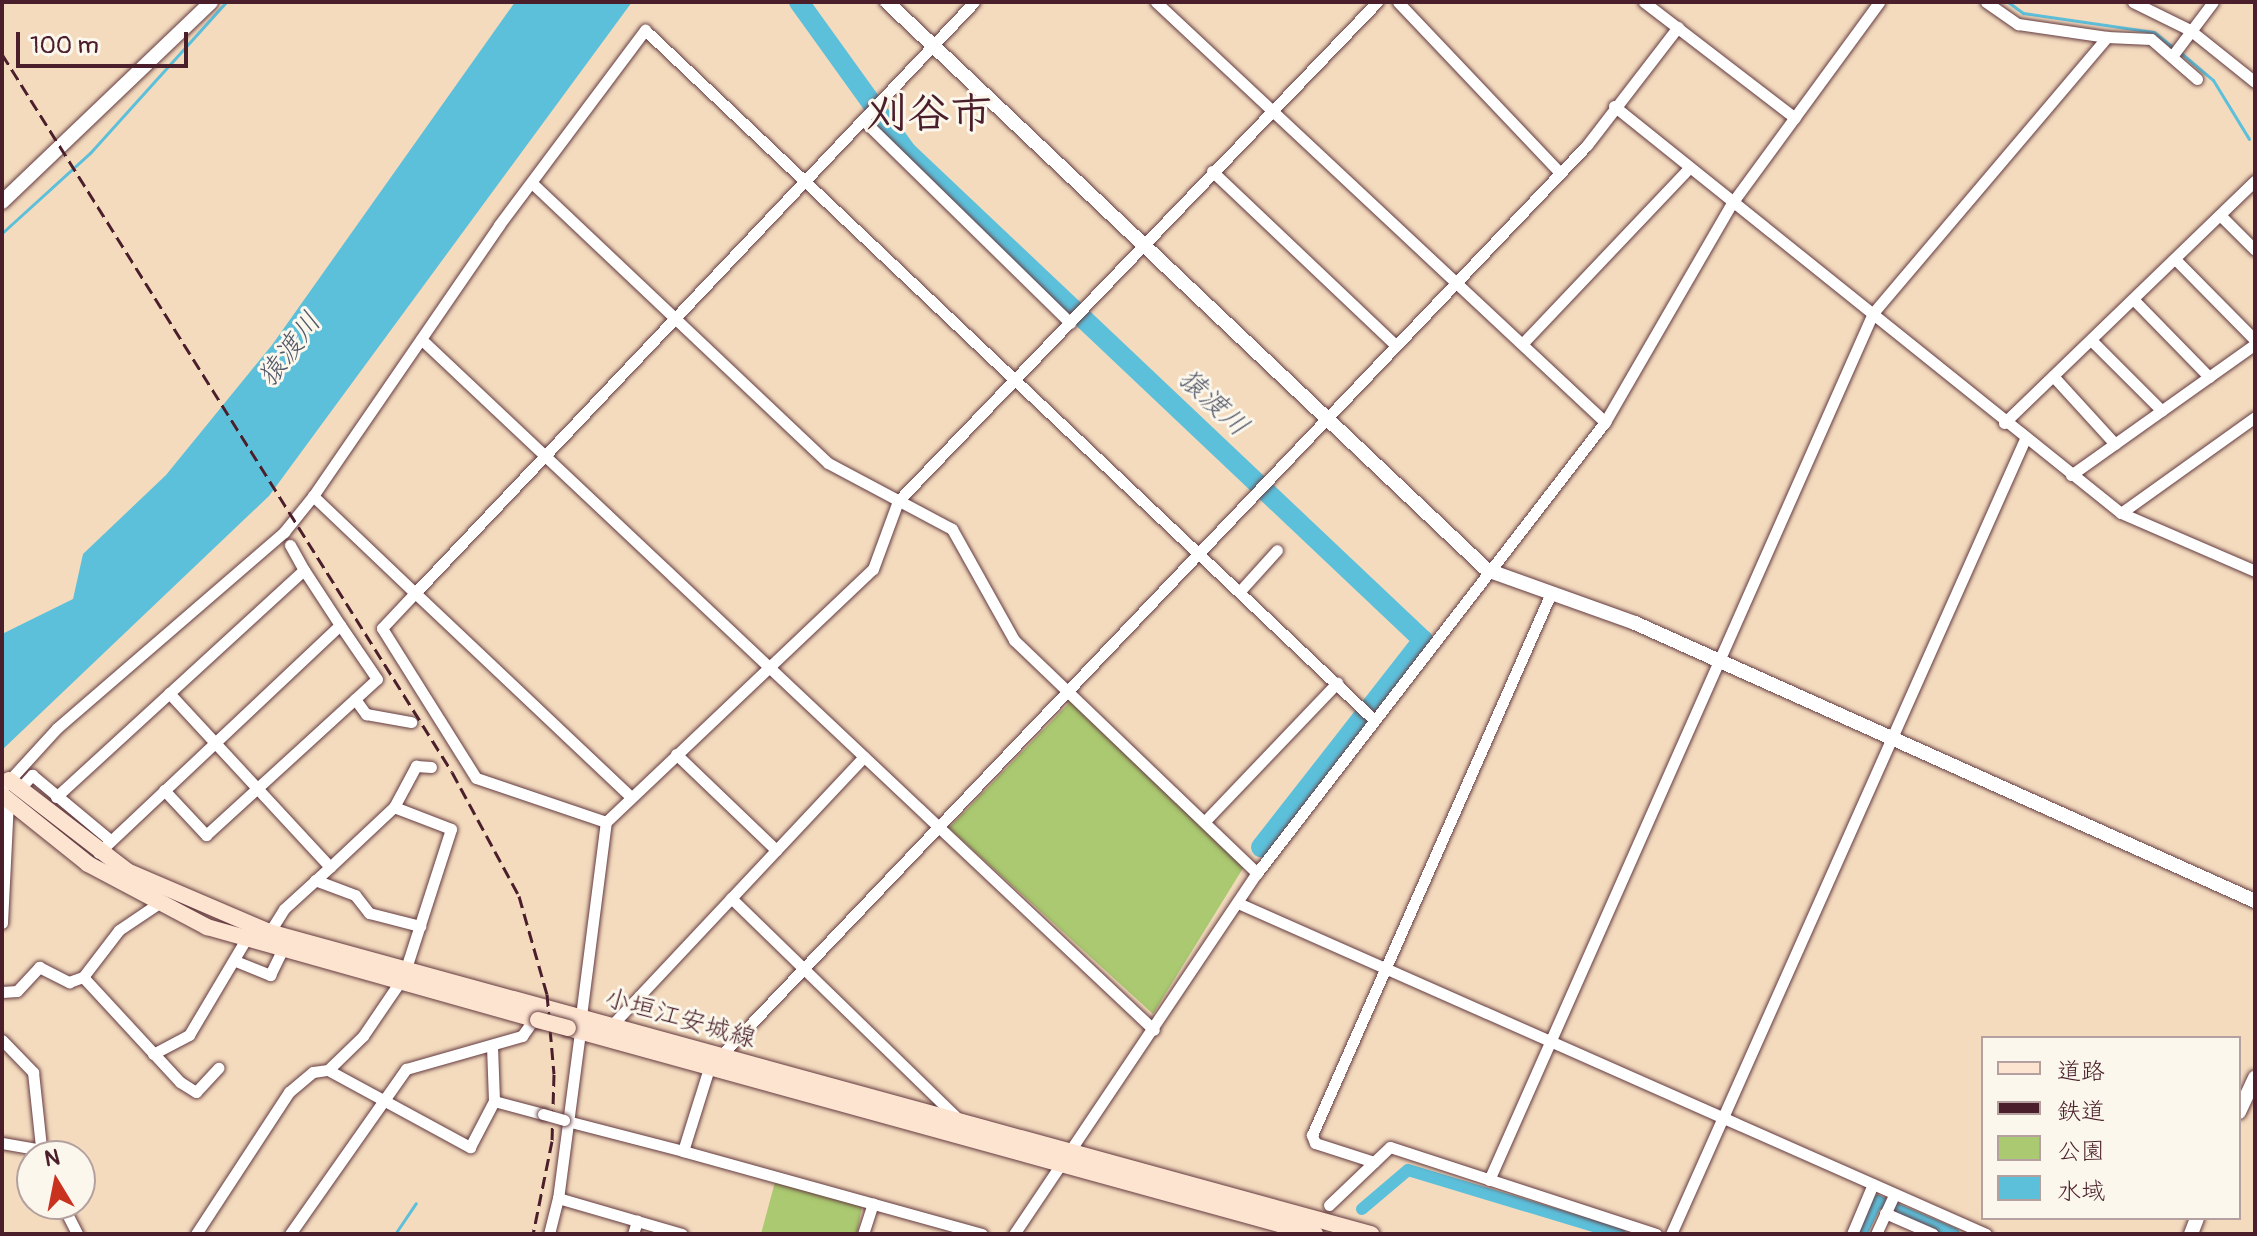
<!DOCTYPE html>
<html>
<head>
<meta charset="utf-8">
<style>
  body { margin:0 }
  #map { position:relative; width:2257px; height:1236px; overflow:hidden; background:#f4dbbe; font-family:Pangolin,"Klee One",sans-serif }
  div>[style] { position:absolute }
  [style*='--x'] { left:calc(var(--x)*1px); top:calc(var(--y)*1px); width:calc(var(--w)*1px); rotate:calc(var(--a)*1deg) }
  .green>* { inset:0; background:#aac970 }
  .water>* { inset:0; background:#5dc0db }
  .stream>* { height:3px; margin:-1.5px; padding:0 1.5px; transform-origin:1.5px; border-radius:1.5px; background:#5dc0db }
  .canal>* { height:12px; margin:-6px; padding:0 6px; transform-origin:6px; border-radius:6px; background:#5dc0db }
  .river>* { height:20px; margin:-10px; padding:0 10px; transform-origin:10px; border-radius:10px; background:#5dc0db }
  .roads { filter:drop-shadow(0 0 2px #643b41) drop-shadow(0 0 2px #643b41) }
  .minor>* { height:11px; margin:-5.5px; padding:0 5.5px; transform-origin:5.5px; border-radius:5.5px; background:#fff }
  .tertiary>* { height:14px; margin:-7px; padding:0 7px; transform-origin:7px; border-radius:7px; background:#fff }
  .secondary>* { height:16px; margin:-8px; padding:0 8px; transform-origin:8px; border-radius:8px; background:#fde4d1 }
  .rail>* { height:3px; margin-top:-1.5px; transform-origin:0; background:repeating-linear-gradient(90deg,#4a1f2b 0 12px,transparent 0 18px) }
  .bridges { filter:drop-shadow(0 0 2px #643b41) drop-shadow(0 0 2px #643b41) }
  .minor-bridge>* { height:11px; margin:-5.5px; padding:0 5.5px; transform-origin:5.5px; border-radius:5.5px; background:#fff }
  .secondary-bridge>* { height:16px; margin:-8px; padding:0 8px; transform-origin:8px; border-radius:8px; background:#fde4d1 }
  span { translate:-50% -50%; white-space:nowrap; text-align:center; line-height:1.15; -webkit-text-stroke:6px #fbf7ec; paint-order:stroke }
  .street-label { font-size:26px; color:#4a1f2b }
  .water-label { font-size:28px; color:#515769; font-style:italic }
  .town-label { font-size:42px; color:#4a1f2b; font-weight:700 }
  .frame { position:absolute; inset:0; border:4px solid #4a1f2b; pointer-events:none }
  .legend { position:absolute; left:1981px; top:1036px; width:260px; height:184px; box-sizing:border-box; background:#fbf7ec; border:2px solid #b4a19f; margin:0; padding:10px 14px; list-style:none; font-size:24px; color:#4a1f2b }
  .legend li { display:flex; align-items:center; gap:16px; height:40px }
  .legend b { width:40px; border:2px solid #b4a19f }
  .north { position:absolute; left:16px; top:1140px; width:80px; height:80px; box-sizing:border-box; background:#fbf7ec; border:2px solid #b4a19f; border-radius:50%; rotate:350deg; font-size:22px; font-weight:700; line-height:32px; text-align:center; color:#4a1f2b }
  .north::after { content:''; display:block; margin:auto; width:28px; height:36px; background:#c8321e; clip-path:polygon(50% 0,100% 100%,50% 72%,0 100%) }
  .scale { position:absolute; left:16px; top:32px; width:172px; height:36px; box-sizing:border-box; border:4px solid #4a1f2b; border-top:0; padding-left:10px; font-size:24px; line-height:28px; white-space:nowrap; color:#4a1f2b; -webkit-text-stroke:6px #fbf7ec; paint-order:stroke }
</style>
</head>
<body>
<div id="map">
  <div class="green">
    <div style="clip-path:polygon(1072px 700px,1245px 865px,1153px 1014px,949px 828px)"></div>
    <div style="clip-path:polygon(775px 1182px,862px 1206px,857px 1234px,761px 1234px)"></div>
  </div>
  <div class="water">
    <div style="clip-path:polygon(515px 2px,632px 2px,269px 496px,2px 750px,2px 634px,73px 599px,83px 554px,166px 475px,272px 345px)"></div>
  </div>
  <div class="stream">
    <div style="--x:2008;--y:2;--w:19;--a:36"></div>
    <div style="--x:2023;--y:13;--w:132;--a:8.3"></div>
    <div style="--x:2154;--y:32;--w:27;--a:39"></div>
    <div style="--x:2181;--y:53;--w:42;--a:40.2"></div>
    <div style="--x:2213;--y:80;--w:69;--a:58.6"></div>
    <div style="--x:2;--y:233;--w:119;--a:-42.3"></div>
    <div style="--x:90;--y:153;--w:203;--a:-48"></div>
    <div style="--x:395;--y:1234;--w:37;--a:-56"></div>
  </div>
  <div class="canal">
    <div style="--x:1362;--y:1209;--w:60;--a:-40.3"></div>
    <div style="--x:1408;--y:1170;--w:221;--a:16.8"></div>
    <div style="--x:1861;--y:1234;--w:37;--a:-64"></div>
    <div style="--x:1877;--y:1201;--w:84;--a:23.2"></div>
  </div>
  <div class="river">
    <div style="--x:799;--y:2;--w:183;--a:54.3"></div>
    <div style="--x:906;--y:151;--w:712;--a:43.41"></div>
    <div style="--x:1423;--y:640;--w:263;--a:128"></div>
  </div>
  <div class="roads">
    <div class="minor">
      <div style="--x:1156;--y:2;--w:615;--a:43.09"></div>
      <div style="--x:1398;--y:2;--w:236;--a:46.5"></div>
      <div style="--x:1644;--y:2;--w:190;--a:37.5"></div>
      <div style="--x:1986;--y:2;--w:39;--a:35"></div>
      <div style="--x:2018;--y:24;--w:90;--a:8.3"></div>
      <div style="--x:2133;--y:2;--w:64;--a:26.2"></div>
      <div style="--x:2190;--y:30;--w:83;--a:38.7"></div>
      <div style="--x:2173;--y:55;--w:66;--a:-53"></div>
      <div style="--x:1614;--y:106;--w:650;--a:38.76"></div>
      <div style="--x:2121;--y:513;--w:146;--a:23.4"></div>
      <div style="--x:863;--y:120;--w:290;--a:44.4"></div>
      <div style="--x:1212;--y:171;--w:251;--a:43.5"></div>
      <div style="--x:532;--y:183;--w:407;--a:43.4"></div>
      <div style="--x:828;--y:463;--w:140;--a:28"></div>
      <div style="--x:952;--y:529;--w:127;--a:60.8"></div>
      <div style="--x:1014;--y:640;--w:337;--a:43.8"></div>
      <div style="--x:2220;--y:215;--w:49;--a:45"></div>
      <div style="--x:2175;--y:259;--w:114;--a:45.4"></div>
      <div style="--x:2133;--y:299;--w:109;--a:45.7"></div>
      <div style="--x:421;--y:339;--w:1007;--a:43.31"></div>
      <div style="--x:2091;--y:340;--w:100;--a:45"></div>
      <div style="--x:1522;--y:344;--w:243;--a:-46.5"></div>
      <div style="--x:2053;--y:376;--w:92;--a:47.6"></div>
      <div style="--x:2004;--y:423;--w:349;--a:-44"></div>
      <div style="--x:2071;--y:475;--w:226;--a:-35.4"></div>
      <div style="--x:2121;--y:513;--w:165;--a:-35.6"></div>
      <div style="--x:290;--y:545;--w:29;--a:61"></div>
      <div style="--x:1240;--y:591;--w:55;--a:-47.9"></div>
      <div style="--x:169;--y:693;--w:237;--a:47.2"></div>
      <div style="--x:330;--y:867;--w:62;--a:137.6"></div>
      <div style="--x:284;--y:909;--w:32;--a:122"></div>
      <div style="--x:355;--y:699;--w:19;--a:54"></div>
      <div style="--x:366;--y:714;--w:46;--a:10.1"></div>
      <div style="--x:676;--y:754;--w:139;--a:43.8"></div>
      <div style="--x:5;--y:785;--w:77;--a:-47.6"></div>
      <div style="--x:57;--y:728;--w:300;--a:-40.8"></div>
      <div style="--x:284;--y:532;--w:46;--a:-51.1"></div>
      <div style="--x:20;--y:788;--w:18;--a:-47"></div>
      <div style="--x:32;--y:775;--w:102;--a:39.8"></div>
      <div style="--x:164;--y:790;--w:62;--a:47"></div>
      <div style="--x:206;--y:835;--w:231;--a:-42.4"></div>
      <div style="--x:377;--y:679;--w:65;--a:-124.4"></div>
      <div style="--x:56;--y:797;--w:336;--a:-42.5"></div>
      <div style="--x:304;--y:570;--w:66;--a:56.8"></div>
      <div style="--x:340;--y:625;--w:332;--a:136.7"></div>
      <div style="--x:631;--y:797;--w:297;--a:-136.6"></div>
      <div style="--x:415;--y:593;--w:813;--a:-46.59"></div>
      <div style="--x:394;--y:807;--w:47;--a:-61.8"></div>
      <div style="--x:416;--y:766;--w:15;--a:4"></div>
      <div style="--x:1206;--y:820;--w:190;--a:-46.3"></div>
      <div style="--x:606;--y:822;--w:137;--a:-161.3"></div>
      <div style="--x:476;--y:778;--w:177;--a:-122.1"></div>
      <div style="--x:382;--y:628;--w:48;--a:-46.7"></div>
      <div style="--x:415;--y:593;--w:141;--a:-136.4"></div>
      <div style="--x:313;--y:496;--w:329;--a:-55.5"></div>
      <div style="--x:499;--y:225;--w:244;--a:-53.2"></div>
      <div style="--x:645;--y:30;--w:1002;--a:43.42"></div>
      <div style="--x:330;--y:867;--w:88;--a:-43.2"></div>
      <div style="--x:394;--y:807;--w:61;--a:21.1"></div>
      <div style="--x:451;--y:829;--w:146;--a:107.9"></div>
      <div style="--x:315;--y:880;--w:43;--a:20.6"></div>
      <div style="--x:355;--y:895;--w:23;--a:52"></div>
      <div style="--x:369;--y:913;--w:53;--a:14.3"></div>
      <div style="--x:731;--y:898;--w:321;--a:44.2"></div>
      <div style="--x:1238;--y:903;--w:818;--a:23.87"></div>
      <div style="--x:2;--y:923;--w:122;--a:-87.2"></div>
      <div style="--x:238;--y:962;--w:35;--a:22"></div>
      <div style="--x:270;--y:975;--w:28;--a:-64"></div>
      <div style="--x:83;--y:977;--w:59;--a:-52.5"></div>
      <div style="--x:119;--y:930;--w:45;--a:-34"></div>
      <div style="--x:2;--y:992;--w:15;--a:-4"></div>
      <div style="--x:17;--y:991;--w:33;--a:-47"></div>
      <div style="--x:39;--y:967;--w:34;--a:27"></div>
      <div style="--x:69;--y:982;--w:15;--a:-20"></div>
      <div style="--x:83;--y:977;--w:143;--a:47.3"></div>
      <div style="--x:180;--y:1082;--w:19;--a:32"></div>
      <div style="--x:196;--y:1092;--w:33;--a:-47"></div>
      <div style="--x:581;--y:1016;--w:196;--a:-82.7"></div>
      <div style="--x:606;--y:822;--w:368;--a:-43.5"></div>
      <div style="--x:873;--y:569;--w:72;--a:-69.8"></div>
      <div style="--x:898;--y:501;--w:692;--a:-46.17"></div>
      <div style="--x:612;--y:1025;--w:368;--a:-46.8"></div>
      <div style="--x:580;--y:1032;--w:167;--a:97.5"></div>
      <div style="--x:558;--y:1198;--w:129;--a:16.2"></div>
      <div style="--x:2;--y:1040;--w:45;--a:45.9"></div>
      <div style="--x:33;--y:1072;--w:84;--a:83.9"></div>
      <div style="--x:492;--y:1046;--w:55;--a:87.9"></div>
      <div style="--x:494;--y:1101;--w:51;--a:14.9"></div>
      <div style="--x:153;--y:1054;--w:41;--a:-27.8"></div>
      <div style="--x:189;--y:1035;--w:112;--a:-59.3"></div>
      <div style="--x:328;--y:1070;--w:162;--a:28.5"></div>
      <div style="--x:470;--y:1147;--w:52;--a:-62.4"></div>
      <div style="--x:567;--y:1121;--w:120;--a:14.5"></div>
      <div style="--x:2;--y:1143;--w:39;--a:10"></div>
      <div style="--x:1374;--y:1162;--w:62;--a:-162.1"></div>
      <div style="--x:1315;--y:1143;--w:9;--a:-111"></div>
      <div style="--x:1312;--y:1135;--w:592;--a:-66.2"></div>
      <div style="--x:1489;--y:1180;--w:948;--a:-66.11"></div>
      <div style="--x:1873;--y:313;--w:362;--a:-49.7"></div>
      <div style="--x:2107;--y:37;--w:44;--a:2.6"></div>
      <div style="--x:2151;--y:39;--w:61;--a:41"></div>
      <div style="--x:62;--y:1204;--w:34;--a:63"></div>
      <div style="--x:1329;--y:1205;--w:84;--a:-43.6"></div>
      <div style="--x:1390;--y:1147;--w:280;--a:18.1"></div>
      <div style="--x:1885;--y:1213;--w:52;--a:23.6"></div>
      <div style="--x:196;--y:1234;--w:170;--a:-56.8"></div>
      <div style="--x:289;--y:1092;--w:31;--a:-40"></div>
      <div style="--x:313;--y:1072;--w:15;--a:-8"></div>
      <div style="--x:328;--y:1070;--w:49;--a:-44.2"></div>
      <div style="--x:363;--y:1036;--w:64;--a:-55.8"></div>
      <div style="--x:290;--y:1234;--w:202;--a:-54.9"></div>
      <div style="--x:406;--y:1069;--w:121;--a:-15.9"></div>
      <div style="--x:522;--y:1036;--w:21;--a:-55"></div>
      <div style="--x:549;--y:1234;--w:37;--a:-76"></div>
      <div style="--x:633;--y:1234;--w:14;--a:-73"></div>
      <div style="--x:863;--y:1234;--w:32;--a:-72"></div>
      <div style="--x:982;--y:1234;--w:310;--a:-164.5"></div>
      <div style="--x:683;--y:1151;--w:87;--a:-72.6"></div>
      <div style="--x:709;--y:1068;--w:1274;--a:-46.43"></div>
      <div style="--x:1587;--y:145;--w:149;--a:-52.4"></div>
      <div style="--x:1014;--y:1234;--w:435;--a:-56.1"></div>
      <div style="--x:1257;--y:873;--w:570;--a:-52.35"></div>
      <div style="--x:1605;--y:422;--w:253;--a:-59.9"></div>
      <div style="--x:1732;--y:203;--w:249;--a:-53.8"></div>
      <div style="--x:1671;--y:1234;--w:870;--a:-66"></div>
      <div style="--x:1852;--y:1234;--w:54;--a:-67.2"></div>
      <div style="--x:1876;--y:1234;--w:43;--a:-65.2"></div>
    </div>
    <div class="tertiary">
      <div style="--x:887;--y:2;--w:826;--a:43.43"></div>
      <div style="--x:1487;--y:570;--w:157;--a:19.7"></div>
      <div style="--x:1635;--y:623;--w:679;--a:24.15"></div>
      <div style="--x:2;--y:202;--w:289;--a:-43.7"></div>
      <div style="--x:2239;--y:1112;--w:38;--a:-65"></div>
      <div style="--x:2191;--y:1234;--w:17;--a:-69"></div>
    </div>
    <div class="secondary">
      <div style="--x:9;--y:780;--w:149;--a:37.6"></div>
      <div style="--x:127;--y:871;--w:155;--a:23.2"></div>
      <div style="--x:269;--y:932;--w:1143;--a:15.33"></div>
      <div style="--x:2;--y:795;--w:110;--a:38.7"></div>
      <div style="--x:88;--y:864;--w:135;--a:27.9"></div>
      <div style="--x:207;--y:927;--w:344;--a:15.7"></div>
      <div style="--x:568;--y:1028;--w:775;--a:15.42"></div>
    </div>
  </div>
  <div class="rail">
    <div style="--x:2;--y:54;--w:847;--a:57.92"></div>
    <div style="--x:452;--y:772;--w:141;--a:61.6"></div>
    <div style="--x:519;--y:896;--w:102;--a:74.1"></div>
    <div style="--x:547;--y:994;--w:80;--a:85"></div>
    <div style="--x:554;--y:1074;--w:67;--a:91.7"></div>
    <div style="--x:552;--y:1141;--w:95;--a:101.5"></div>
  </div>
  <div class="bridges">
    <div class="minor-bridge">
      <div style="--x:543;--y:1114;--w:22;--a:16"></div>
    </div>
    <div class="secondary-bridge">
      <div style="--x:538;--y:1020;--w:31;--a:15"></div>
    </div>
  </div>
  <div class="street-label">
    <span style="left:680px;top:1019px;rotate:16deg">小垣江安城線</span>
  </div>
  <div class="water-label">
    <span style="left:290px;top:350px;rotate:-53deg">猿渡川</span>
    <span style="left:1213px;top:403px;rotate:43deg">猿渡川</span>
  </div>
  <div class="town-label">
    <span style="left:929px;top:114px">刈谷市</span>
  </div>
  <div class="frame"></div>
  <ul class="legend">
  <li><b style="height:10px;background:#fde4d1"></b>道路</li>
  <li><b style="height:10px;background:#4a1f2b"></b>鉄道</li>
  <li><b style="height:22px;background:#aac970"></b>公園</li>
  <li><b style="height:22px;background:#5dc0db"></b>水域</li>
  </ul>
  <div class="north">N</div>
  <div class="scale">100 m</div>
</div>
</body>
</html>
